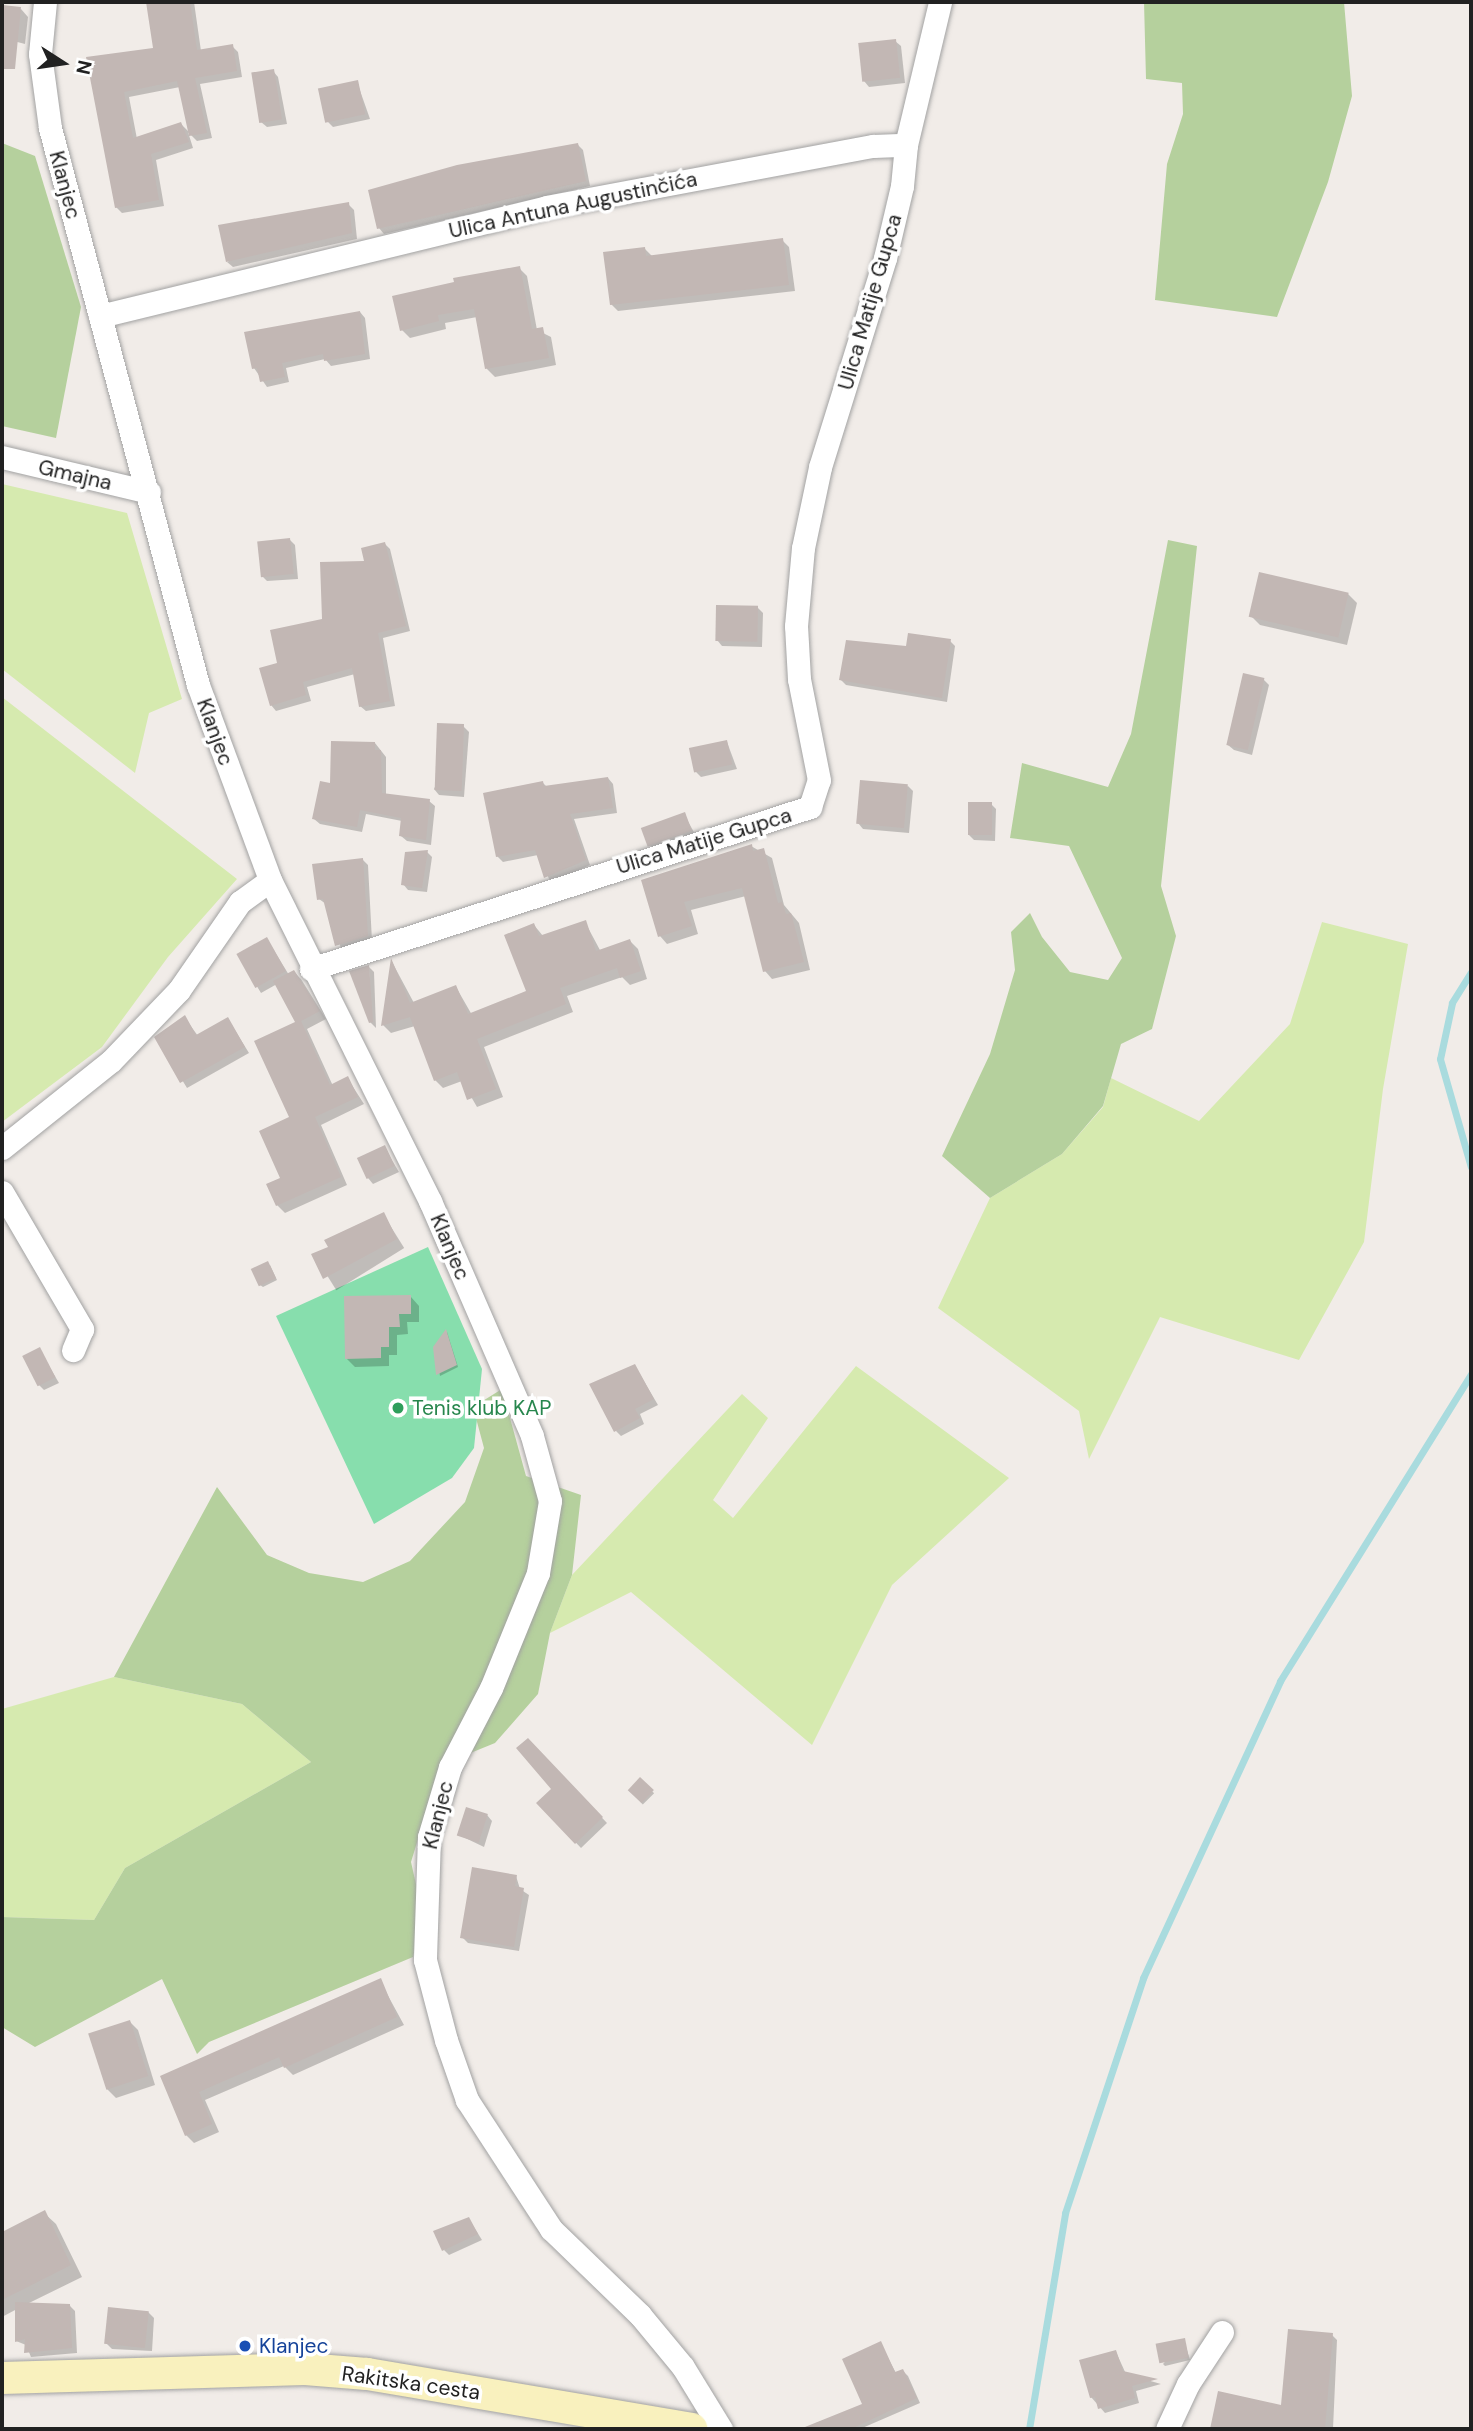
<!DOCTYPE html>
<html>
<head>
<meta charset="utf-8">
<style>
  body { margin:0 }
  #map { position:relative; width:1473px; height:2431px; overflow:hidden; background:#f1ece8; font-family:"DM Sans",sans-serif }
  div>[style] { position:absolute }
  [style*='--x'] { left:calc(var(--x)*1px); top:calc(var(--y)*1px); width:calc(var(--w)*1px); rotate:calc(var(--a)*1deg) }
  .grass>* { inset:0; background:#d6eaaf }
  .forest>* { inset:0; background:#b5d09d }
  .pitch>* { inset:0; background:#87dead }
  .shadow>* { inset:0; background:#0003; transform-origin:0 0 }
  .stream>* { height:7px; margin:-3.5px; padding:0 3.5px; transform-origin:3.5px; border-radius:3.5px; background:#a9dbde }
  .building>* { inset:0; background:#c2b7b4; transform-origin:0 0 }
  .roads { filter:drop-shadow(0 0 2px #a2a2a2) drop-shadow(0 0 2px #a2a2a2) }
  .minor>* { height:23px; margin:-11.5px; padding:0 11.5px; transform-origin:11.5px; border-radius:11.5px; background:#fff }
  .secondary>* { height:32px; margin:-16px; padding:0 16px; transform-origin:16px; border-radius:16px; background:#f9f1be }
  .dots>* { width:19px; height:19px; translate:-50% -50%; box-sizing:border-box; border:4px solid #fff; border-radius:50% }
  span { translate:-50% -50%; white-space:nowrap; text-align:center; line-height:1.15; -webkit-text-stroke:7px #fff; paint-order:stroke }
  .street-label { font-size:21px; color:#212121 }
  .leisure-label { font-size:21px; color:#27864d }
  .left { translate:0 -50%; text-align:left }
  .transit-label { font-size:21px; color:#164399 }
  .frame { position:absolute; inset:0; border:4px solid #212121; pointer-events:none }
  .north { position:absolute; left:28px; top:28px; width:70px; height:70px; -webkit-text-stroke:5px #fff; paint-order:stroke; rotate:102deg; font-size:19px; font-weight:700; line-height:28px; text-align:center; color:#212121 }
  .north::after { content:''; display:block; margin:auto; width:24px; height:32px; background:#212121; clip-path:polygon(50% 0,100% 100%,50% 72%,0 100%) }
</style>
</head>
<body>
<div id="map">
  <div class="grass">
    <div style="clip-path:polygon(2px 484px,127px 513px,182px 699px,149px 713px,135px 773px,2px 669px)"></div>
    <div style="clip-path:polygon(2px 697px,237px 879px,168px 957px,102px 1047px,2px 1122px)"></div>
    <div style="clip-path:polygon(1322px 922px,1408px 944px,1383px 1089px,1364px 1242px,1299px 1360px,1160px 1317px,1089px 1459px,1079px 1411px,938px 1308px,990px 1198px,1062px 1154px,1103px 1107px,1111px 1078px,1199px 1121px,1290px 1024px)"></div>
    <div style="clip-path:polygon(856px 1366px,1009px 1478px,892px 1585px,812px 1745px,631px 1592px,550px 1633px,572px 1575px,742px 1394px,768px 1418px,713px 1500px,733px 1518px)"></div>
    <div style="clip-path:polygon(114px 1677px,242px 1704px,311px 1762px,125px 1868px,94px 1920px,2px 1917px,2px 1709px)"></div>
  </div>
  <div class="forest">
    <div style="clip-path:polygon(1144px 2px,1344px 2px,1352px 96px,1328px 182px,1277px 317px,1155px 300px,1167px 164px,1183px 114px,1182px 83px,1146px 79px)"></div>
    <div style="clip-path:polygon(2px 143px,35px 156px,81px 307px,56px 438px,2px 426px)"></div>
    <div style="clip-path:polygon(1168px 540px,1197px 546px,1161px 886px,1176px 936px,1152px 1029px,1121px 1044px,1103px 1106px,1062px 1154px,990px 1198px,942px 1156px,990px 1054px,1015px 970px,1011px 932px,1030px 913px,1042px 937px,1070px 972px,1108px 980px,1122px 958px,1069px 846px,1010px 838px,1022px 763px,1108px 787px,1131px 734px)"></div>
    <div style="clip-path:polygon(502px 1389px,526px 1476px,581px 1495px,572px 1575px,550px 1633px,538px 1694px,495px 1743px,441px 1765px,411px 1862px,423px 1915px,413px 1957px,209px 2042px,197px 2054px,162px 1979px,35px 2047px,2px 2027px,2px 1917px,94px 1920px,125px 1868px,311px 1762px,242px 1704px,114px 1677px,217px 1487px,267px 1555px,309px 1573px,363px 1582px,410px 1561px,465px 1502px,484px 1448px,473px 1407px)"></div>
  </div>
  <div class="pitch">
    <div style="clip-path:polygon(428px 1247px,482px 1369px,474px 1448px,452px 1478px,374px 1524px,276px 1316px)"></div>
  </div>
  <div class="shadow">
    <div style="clip-path:polygon(evenodd,148px 2px,194px 2px,201px 51px,232px 46px,238px 52px,242px 77px,200px 84px,212px 138px,197px 141px,188px 132px,193px 148px,156px 160px,164px 206px,122px 213px,116px 207px,88px 59px,155px 49px,148px 2px,180px 87px,190px 133px,181px 124px,137px 139px,129px 97px,180px 87px)"></div>
    <div style="clip-path:polygon(2px 5px,21px 9px,28px 17px,25px 44px,2px 38px)"></div>
    <div style="clip-path:polygon(895px 41px,901px 46px,905px 83px,869px 87px,864px 81px)"></div>
    <div style="clip-path:polygon(273px 71px,278px 77px,287px 124px,267px 127px,261px 122px)"></div>
    <div style="clip-path:polygon(357px 82px,370px 119px,333px 127px,328px 122px)"></div>
    <div style="clip-path:polygon(577px 144px,583px 150px,590px 186px,384px 234px,379px 228px)"></div>
    <div style="clip-path:polygon(348px 204px,354px 210px,357px 239px,233px 267px,227px 262px)"></div>
    <div style="clip-path:polygon(782px 240px,789px 247px,795px 291px,618px 311px,611px 304px,645px 249px,652px 256px)"></div>
    <div style="clip-path:polygon(519px 268px,527px 276px,537px 330px,551px 337px,556px 365px,495px 377px,487px 369px,477px 317px,445px 323px,446px 329px,410px 338px,402px 330px)"></div>
    <div style="clip-path:polygon(360px 312px,365px 318px,370px 359px,331px 366px,325px 359px,286px 368px,289px 382px,267px 387px,254px 368px)"></div>
    <div style="clip-path:polygon(290px 540px,295px 545px,298px 579px,267px 581px,262px 576px)"></div>
    <div style="clip-path:polygon(385px 544px,390px 549px,410px 631px,383px 638px,395px 706px,366px 711px,360px 706px,355px 674px,307px 687px,311px 701px,276px 711px,271px 705px,279px 665px,324px 621px)"></div>
    <div style="clip-path:polygon(1348px 594px,1357px 603px,1347px 645px,1260px 625px,1251px 616px)"></div>
    <div style="clip-path:polygon(757px 607px,763px 613px,762px 647px,722px 646px,717px 640px)"></div>
    <div style="clip-path:polygon(950px 641px,955px 646px,947px 702px,846px 685px,840px 679px,908px 648px)"></div>
    <div style="clip-path:polygon(1263px 679px,1269px 685px,1252px 755px,1234px 750px,1228px 745px)"></div>
    <div style="clip-path:polygon(463px 726px,469px 732px,464px 797px,439px 795px,434px 789px)"></div>
    <div style="clip-path:polygon(727px 742px,737px 769px,701px 777px,695px 771px)"></div>
    <div style="clip-path:polygon(375px 743px,386px 757px,386px 795px,429px 801px,435px 806px,431px 845px,407px 841px,401px 836px,402px 821px,366px 814px,362px 832px,320px 824px,314px 819px,332px 785px)"></div>
    <div style="clip-path:polygon(608px 778px,613px 784px,617px 813px,574px 819px,590px 865px,551px 883px,538px 855px,503px 862px,497px 856px,543px 783px,547px 787px)"></div>
    <div style="clip-path:polygon(908px 786px,913px 791px,909px 833px,863px 829px,858px 823px)"></div>
    <div style="clip-path:polygon(991px 804px,996px 809px,995px 841px,974px 840px,969px 835px)"></div>
    <div style="clip-path:polygon(684px 814px,696px 836px,654px 850px,649px 844px)"></div>
    <div style="clip-path:polygon(751px 846px,772px 858px,784px 905px,799px 923px,810px 970px,772px 979px,765px 971px,746px 896px,691px 910px,698px 934px,667px 944px,660px 936px,643px 881px)"></div>
    <div style="clip-path:polygon(427px 852px,432px 857px,427px 892px,408px 890px,403px 884px)"></div>
    <div style="clip-path:polygon(362px 859px,368px 865px,372px 941px,342px 951px,326px 904px,319px 899px)"></div>
    <div style="clip-path:polygon(585px 922px,601px 952px,630px 941px,638px 949px,647px 979px,630px 985px,622px 977px,567px 996px,573px 1012px,484px 1047px,503px 1097px,477px 1107px,462px 1081px,443px 1088px,435px 1080px,415px 1026px,391px 1033px,383px 1025px,392px 962px,414px 1003px,456px 987px,472px 1015px,528px 992px,534px 925px,543px 936px)"></div>
    <div style="clip-path:polygon(267px 939px,289px 975px,294px 972px,301px 979px,326px 1019px,307px 1029px,333px 1086px,348px 1079px,364px 1104px,321px 1125px,347px 1185px,285px 1213px,277px 1205px,291px 1118px,298px 1023px,277px 984px,261px 993px,238px 955px)"></div>
    <div style="clip-path:polygon(369px 967px,374px 972px,376px 1028px,370px 1022px)"></div>
    <div style="clip-path:polygon(185px 1018px,198px 1036px,228px 1019px,249px 1053px,187px 1088px,156px 1037px)"></div>
    <div style="clip-path:polygon(384px 1147px,399px 1172px,373px 1184px,368px 1178px)"></div>
    <div style="left:383px;top:1214px;width:40px;height:80px;rotate:58deg"></div>
    <div style="clip-path:polygon(270px 1265px,277px 1280px,263px 1287px,260px 1285px)"></div>
    <div style="clip-path:polygon(411px 1297px,419px 1306px,419px 1322px,407px 1322px,408px 1334px,397px 1335px,397px 1355px,389px 1355px,389px 1366px,355px 1367px,346px 1358px)"></div>
    <div style="clip-path:polygon(447px 1332px,458px 1367px,440px 1376px,435px 1348px)"></div>
    <div style="clip-path:polygon(39px 1349px,59px 1383px,44px 1390px,39px 1385px)"></div>
    <div style="clip-path:polygon(635px 1366px,658px 1405px,640px 1414px,644px 1424px,621px 1436px,616px 1431px)"></div>
    <div style="clip-path:polygon(528px 1740px,607px 1823px,581px 1848px,538px 1803px,553px 1789px)"></div>
    <div style="left:640px;top:1779px;width:20px;height:16px;rotate:45deg"></div>
    <div style="clip-path:polygon(487px 1815px,492px 1821px,484px 1847px,459px 1835px)"></div>
    <div style="clip-path:polygon(516px 1876px,520px 1889px,529px 1895px,519px 1951px,468px 1943px,462px 1937px)"></div>
    <div style="clip-path:polygon(380px 1981px,404px 2025px,293px 2075px,284px 2066px,205px 2100px,219px 2132px,194px 2143px,186px 2135px,162px 2077px)"></div>
    <div style="clip-path:polygon(130px 2022px,138px 2030px,155px 2085px,116px 2098px,107px 2089px)"></div>
    <div style="clip-path:polygon(44px 2213px,56px 2224px,82px 2277px,27px 2304px,70px 2306px,75px 2311px,77px 2353px,31px 2357px,26px 2345px,16px 2341px,17px 2309px,2px 2317px,2px 2234px)"></div>
    <div style="clip-path:polygon(469px 2219px,482px 2240px,449px 2255px,444px 2250px)"></div>
    <div style="clip-path:polygon(148px 2312px,154px 2318px,152px 2351px,112px 2349px,107px 2344px)"></div>
    <div style="clip-path:polygon(1332px 2335px,1337px 2340px,1333px 2429px,1212px 2429px,1219px 2393px,1283px 2407px)"></div>
    <div style="clip-path:polygon(1184px 2340px,1190px 2360px,1165px 2366px,1163px 2364px)"></div>
    <div style="clip-path:polygon(880px 2343px,896px 2373px,903px 2371px,908px 2376px,920px 2403px,860px 2429px,818px 2429px,816px 2423px,865px 2405px)"></div>
    <div style="clip-path:polygon(1116px 2352px,1126px 2374px,1161px 2384px,1136px 2391px,1139px 2403px,1105px 2413px,1091px 2397px)"></div>
  </div>
  <div class="stream">
    <div style="--x:1471;--y:972;--w:36;--a:122"></div>
    <div style="--x:1452;--y:1003;--w:57;--a:102.1"></div>
    <div style="--x:1440;--y:1059;--w:112;--a:74"></div>
    <div style="--x:1029;--y:2429;--w:219;--a:-80.5"></div>
    <div style="--x:1065;--y:2213;--w:248;--a:-71.6"></div>
    <div style="--x:1143;--y:1978;--w:327;--a:-65.2"></div>
    <div style="--x:1280;--y:1681;--w:362;--a:-58.1"></div>
  </div>
  <div class="building">
    <div style="clip-path:polygon(146px 2px,190px 2px,197px 50px,233px 44px,237px 71px,195px 78px,207px 133px,189px 136px,177px 81px,124px 92px,133px 138px,181px 122px,189px 142px,151px 154px,159px 200px,115px 208px,86px 57px,153px 48px)"></div>
    <div style="clip-path:polygon(2px 5px,21px 7px,15px 69px,2px 69px)"></div>
    <div style="left:896px;top:39px;width:39px;height:38px;rotate:84deg"></div>
    <div style="left:274px;top:69px;width:51px;height:23px;rotate:81deg"></div>
    <div style="left:358px;top:80px;width:35px;height:41px;rotate:78deg"></div>
    <div style="clip-path:polygon(578px 143px,586px 181px,377px 229px,368px 190px,457px 165px)"></div>
    <div style="clip-path:polygon(349px 202px,352px 233px,226px 262px,218px 225px)"></div>
    <div style="clip-path:polygon(783px 238px,789px 285px,610px 305px,603px 252px,645px 247px,646px 256px)"></div>
    <div style="clip-path:polygon(520px 266px,532px 329px,543px 327px,549px 358px,485px 369px,474px 309px,438px 315px,439px 321px,400px 331px,392px 296px,454px 282px,453px 278px)"></div>
    <div style="clip-path:polygon(360px 311px,365px 354px,324px 361px,323px 354px,282px 363px,285px 377px,260px 382px,257px 368px,252px 369px,244px 332px)"></div>
    <div style="left:290px;top:538px;width:36px;height:33px;rotate:84deg"></div>
    <div style="clip-path:polygon(385px 542px,406px 626px,378px 633px,390px 701px,359px 707px,352px 668px,303px 682px,306px 695px,270px 706px,259px 668px,277px 663px,270px 630px,322px 619px,320px 562px,364px 561px,361px 548px)"></div>
    <div style="left:1259px;top:572px;width:92px;height:46px;rotate:13deg"></div>
    <div style="left:716px;top:605px;width:42px;height:36px;rotate:1deg"></div>
    <div style="clip-path:polygon(908px 633px,951px 639px,942px 698px,839px 680px,846px 640px,906px 646px)"></div>
    <div style="left:1243px;top:673px;width:22px;height:74px;rotate:13deg"></div>
    <div style="left:437px;top:723px;width:27px;height:67px;rotate:2deg"></div>
    <div style="left:727px;top:740px;width:25px;height:39px;rotate:78deg"></div>
    <div style="clip-path:polygon(331px 741px,375px 742px,375px 750px,381px 750px,382px 793px,430px 799px,426px 840px,399px 836px,401px 818px,360px 810px,357px 827px,312px 819px,320px 781px,330px 783px)"></div>
    <div style="clip-path:polygon(608px 777px,613px 808px,570px 814px,586px 860px,544px 878px,535px 850px,496px 857px,483px 793px,543px 781px,544px 786px)"></div>
    <div style="left:860px;top:780px;width:48px;height:44px;rotate:5deg"></div>
    <div style="left:968px;top:802px;width:24px;height:33px"></div>
    <div style="left:685px;top:812px;width:20px;height:47px;rotate:70deg"></div>
    <div style="clip-path:polygon(752px 844px,753px 851px,764px 848px,778px 903px,782px 902px,786px 914px,791px 913px,804px 962px,763px 972px,742px 888px,684px 902px,692px 926px,658px 937px,641px 880px)"></div>
    <div style="clip-path:polygon(428px 850px,422px 888px,401px 885px,405px 852px)"></div>
    <div style="clip-path:polygon(363px 858px,368px 936px,335px 946px,323px 899px,317px 900px,312px 864px)"></div>
    <div style="clip-path:polygon(586px 920px,596px 951px,630px 939px,641px 971px,620px 978px,617px 968px,560px 988px,566px 1004px,477px 1039px,496px 1089px,467px 1100px,457px 1072px,434px 1081px,410px 1017px,381px 1026px,391px 958px,410px 1003px,456px 985px,468px 1014px,526px 991px,504px 935px,534px 923px,539px 936px)"></div>
    <div style="left:267px;top:937px;width:39px;height:35px;rotate:61deg"></div>
    <div style="clip-path:polygon(369px 965px,373px 1022px,369px 1023px,349px 971px)"></div>
    <div style="clip-path:polygon(294px 970px,320px 1011px,301px 1021px,330px 1085px,348px 1076px,358px 1097px,315px 1117px,341px 1177px,276px 1206px,266px 1184px,280px 1178px,259px 1131px,289px 1117px,254px 1041px,295px 1022px,273px 981px)"></div>
    <div style="clip-path:polygon(185px 1015px,196px 1035px,228px 1017px,245px 1047px,180px 1083px,154px 1037px)"></div>
    <div style="left:385px;top:1145px;width:23px;height:31px;rotate:65deg"></div>
    <div style="clip-path:polygon(384px 1212px,397px 1239px,323px 1279px,311px 1254px,328px 1247px,324px 1240px)"></div>
    <div style="left:268px;top:1261px;width:19px;height:19px;rotate:65deg"></div>
    <div style="clip-path:polygon(411px 1295px,411px 1314px,399px 1314px,400px 1327px,389px 1327px,389px 1347px,381px 1347px,381px 1358px,345px 1359px,344px 1296px)"></div>
    <div style="clip-path:polygon(446px 1329px,457px 1365px,436px 1375px,433px 1347px)"></div>
    <div style="left:40px;top:1347px;width:34px;height:20px;rotate:63deg"></div>
    <div style="clip-path:polygon(635px 1364px,654px 1399px,635px 1409px,640px 1418px,614px 1432px,589px 1384px)"></div>
    <div style="clip-path:polygon(528px 1738px,603px 1817px,575px 1844px,536px 1803px,551px 1789px,516px 1748px)"></div>
    <div style="left:640px;top:1777px;width:19px;height:18px;rotate:43deg"></div>
    <div style="left:466px;top:1807px;width:23px;height:30px;rotate:18deg"></div>
    <div style="clip-path:polygon(472px 1867px,517px 1875px,515px 1886px,524px 1888px,514px 1947px,460px 1938px)"></div>
    <div style="clip-path:polygon(381px 1978px,397px 2017px,284px 2068px,279px 2057px,199px 2092px,212px 2124px,185px 2136px,160px 2076px)"></div>
    <div style="left:130px;top:2020px;width:59px;height:44px;rotate:72deg"></div>
    <div style="clip-path:polygon(45px 2210px,71px 2265px,2px 2300px,2px 2232px)"></div>
    <div style="clip-path:polygon(469px 2217px,478px 2234px,442px 2251px,433px 2231px)"></div>
    <div style="clip-path:polygon(15px 2302px,70px 2304px,72px 2348px,24px 2353px,25px 2339px,15px 2342px)"></div>
    <div style="left:108px;top:2307px;width:41px;height:37px;rotate:6deg"></div>
    <div style="clip-path:polygon(1288px 2329px,1333px 2333px,1325px 2429px,1210px 2429px,1218px 2391px,1281px 2405px)"></div>
    <div style="left:1185px;top:2338px;width:20px;height:30px;rotate:79deg"></div>
    <div style="clip-path:polygon(881px 2341px,895px 2372px,903px 2369px,917px 2398px,851px 2429px,800px 2429px,862px 2404px,842px 2359px)"></div>
    <div style="clip-path:polygon(1116px 2350px,1123px 2371px,1158px 2379px,1132px 2386px,1135px 2398px,1098px 2409px,1095px 2397px,1090px 2398px,1079px 2360px)"></div>
  </div>
  <div class="roads">
    <div class="minor">
      <div style="--x:45;--y:2;--w:52;--a:95.5"></div>
      <div style="--x:40;--y:54;--w:75;--a:82.3"></div>
      <div style="--x:50;--y:128;--w:576;--a:75.12"></div>
      <div style="--x:198;--y:685;--w:208;--a:69.7"></div>
      <div style="--x:270;--y:880;--w:359;--a:63.5"></div>
      <div style="--x:430;--y:1201;--w:256;--a:66.5"></div>
      <div style="--x:532;--y:1436;--w:67;--a:74.5"></div>
      <div style="--x:550;--y:1501;--w:73;--a:99.5"></div>
      <div style="--x:538;--y:1573;--w:124;--a:112.2"></div>
      <div style="--x:491;--y:1688;--w:89;--a:117.4"></div>
      <div style="--x:450;--y:1767;--w:73;--a:106.7"></div>
      <div style="--x:429;--y:1837;--w:123;--a:91.9"></div>
      <div style="--x:425;--y:1960;--w:83;--a:75.3"></div>
      <div style="--x:446;--y:2040;--w:64;--a:70.7"></div>
      <div style="--x:467;--y:2100;--w:154;--a:56.9"></div>
      <div style="--x:551;--y:2229;--w:124;--a:44"></div>
      <div style="--x:640;--y:2315;--w:67;--a:50.4"></div>
      <div style="--x:683;--y:2367;--w:73;--a:58.5"></div>
      <div style="--x:100;--y:316;--w:459;--a:-13.7"></div>
      <div style="--x:546;--y:207;--w:333;--a:-10.6"></div>
      <div style="--x:873;--y:146;--w:33;--a:-2"></div>
      <div style="--x:2;--y:457;--w:151;--a:13.4"></div>
      <div style="--x:311;--y:969;--w:525;--a:-17.99"></div>
      <div style="--x:810;--y:807;--w:28;--a:-72"></div>
      <div style="--x:819;--y:780;--w:103;--a:-101.2"></div>
      <div style="--x:799;--y:679;--w:53;--a:-93.2"></div>
      <div style="--x:796;--y:626;--w:78;--a:-84.9"></div>
      <div style="--x:803;--y:548;--w:83;--a:-78.1"></div>
      <div style="--x:820;--y:467;--w:219;--a:-72.7"></div>
      <div style="--x:885;--y:258;--w:74;--a:-76.7"></div>
      <div style="--x:902;--y:186;--w:41;--a:-84.4"></div>
      <div style="--x:906;--y:145;--w:147;--a:-76.6"></div>
      <div style="--x:2;--y:1148;--w:139;--a:-38.6"></div>
      <div style="--x:111;--y:1061;--w:98;--a:-46.2"></div>
      <div style="--x:179;--y:990;--w:107;--a:-55.3"></div>
      <div style="--x:240;--y:902;--w:37;--a:-36"></div>
      <div style="--x:2;--y:1192;--w:159;--a:59.7"></div>
      <div style="--x:82;--y:1329;--w:23;--a:113"></div>
      <div style="--x:1167;--y:2429;--w:50;--a:-65"></div>
      <div style="--x:1188;--y:2384;--w:62;--a:-56.8"></div>
    </div>
    <div class="secondary">
      <div style="--x:2;--y:2378;--w:303;--a:-1.7"></div>
      <div style="--x:305;--y:2369;--w:62;--a:4.6"></div>
      <div style="--x:367;--y:2374;--w:329;--a:9.6"></div>
    </div>
  </div>
  <div class="dots">
    <div style="left:398px;top:1408px;background:#2e9e5b"></div>
    <div style="left:245px;top:2346px;background:#1a4fb4"></div>
  </div>
  <div class="street-label">
    <span style="left:65px;top:185px;rotate:75deg">Klanjec</span>
    <span style="left:573px;top:205px;rotate:-12deg">Ulica Antuna Augustinčića</span>
    <span style="left:870px;top:302px;rotate:-74deg">Ulica Matije Gupca</span>
    <span style="left:75px;top:475px;rotate:13deg">Gmajna</span>
    <span style="left:215px;top:732px;rotate:70deg">Klanjec</span>
    <span style="left:704px;top:841px;rotate:-17deg">Ulica Matije Gupca</span>
    <span style="left:450px;top:1247px;rotate:67deg">Klanjec</span>
    <span style="left:438px;top:1815px;rotate:-76deg">Klanjec</span>
    <span style="left:411px;top:2383px;rotate:8deg">Rakitska cesta</span>
  </div>
  <div class="leisure-label">
    <span class="left" style="left:412px;top:1408px">Tenis klub KAP</span>
  </div>
  <div class="transit-label">
    <span class="left" style="left:259px;top:2346px">Klanjec</span>
  </div>
  <div class="frame"></div>
  <div class="north">N</div>
</div>
</body>
</html>
